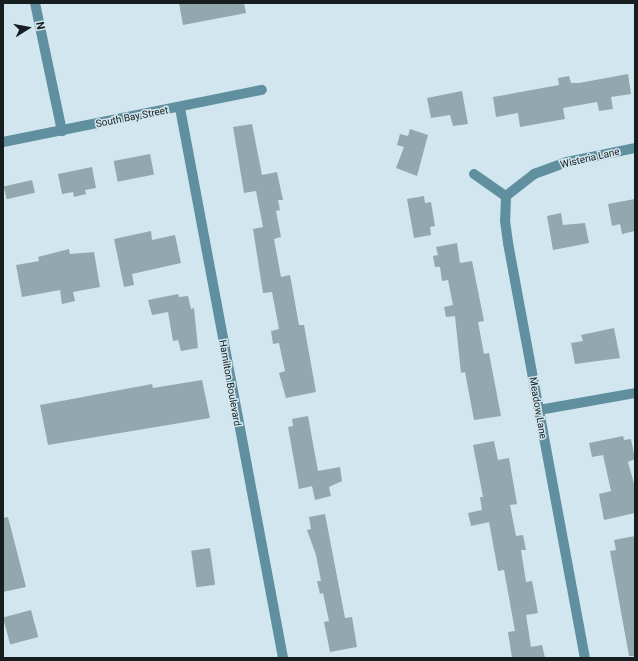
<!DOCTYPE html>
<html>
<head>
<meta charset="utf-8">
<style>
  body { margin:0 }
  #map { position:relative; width:638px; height:661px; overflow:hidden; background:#d1e6ee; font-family:Roboto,sans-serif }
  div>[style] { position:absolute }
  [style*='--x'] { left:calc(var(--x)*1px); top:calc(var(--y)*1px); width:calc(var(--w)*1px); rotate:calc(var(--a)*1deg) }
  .building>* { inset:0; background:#93a7ae; transform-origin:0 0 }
  .street>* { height:10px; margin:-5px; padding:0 5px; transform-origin:5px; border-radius:5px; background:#608fa0 }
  span { translate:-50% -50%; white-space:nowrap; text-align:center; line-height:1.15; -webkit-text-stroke:3px #d1e6ee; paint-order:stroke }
  .street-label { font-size:10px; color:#161e20 }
  .frame { position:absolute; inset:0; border:4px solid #161e20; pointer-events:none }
  .north { position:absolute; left:8px; top:8px; width:40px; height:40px; -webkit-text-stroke:3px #d1e6ee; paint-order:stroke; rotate:79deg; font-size:11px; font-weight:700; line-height:16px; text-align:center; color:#161e20 }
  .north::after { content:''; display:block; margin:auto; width:14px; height:18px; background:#161e20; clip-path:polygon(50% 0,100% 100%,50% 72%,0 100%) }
</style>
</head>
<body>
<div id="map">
  <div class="building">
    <div style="clip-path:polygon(179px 3px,244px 3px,246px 13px,183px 25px)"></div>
    <div style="clip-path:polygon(628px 74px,631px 94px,611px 97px,613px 109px,599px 111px,597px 102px,563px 108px,565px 119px,520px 127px,518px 113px,496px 117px,493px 97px,559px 85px,558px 78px,569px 76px,571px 83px,579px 83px)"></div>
    <div style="clip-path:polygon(462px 91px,468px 124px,453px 126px,450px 115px,431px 118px,427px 98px)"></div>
    <div style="clip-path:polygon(252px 124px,262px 175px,277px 172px,283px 200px,278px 200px,280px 210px,276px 211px,281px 237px,274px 239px,281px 277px,290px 275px,299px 325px,304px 325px,316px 392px,286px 398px,279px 373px,285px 371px,279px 343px,273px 344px,271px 331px,279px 329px,272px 292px,263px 293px,253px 229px,263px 227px,256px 191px,244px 193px,233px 127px)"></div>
    <div style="clip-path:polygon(410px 129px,428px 135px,417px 176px,396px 168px,404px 147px,397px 145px,400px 134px,408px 136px)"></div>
    <div style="left:150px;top:154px;width:21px;height:37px;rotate:79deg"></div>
    <div style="clip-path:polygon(92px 167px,96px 188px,85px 190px,86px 194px,74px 197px,73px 192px,62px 194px,58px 174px)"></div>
    <div style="left:32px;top:180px;width:13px;height:29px;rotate:77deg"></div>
    <div style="clip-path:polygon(424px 196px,425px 203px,431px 202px,435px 226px,430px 227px,431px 235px,414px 238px,407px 199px)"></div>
    <div style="clip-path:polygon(635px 199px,635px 231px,622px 234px,620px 224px,612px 226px,608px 204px)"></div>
    <div style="clip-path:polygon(561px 213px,563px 225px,585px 223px,589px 243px,553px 250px,547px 216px)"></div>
    <div style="clip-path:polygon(151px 231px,152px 240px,175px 235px,181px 263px,132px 274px,134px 285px,124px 287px,114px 239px)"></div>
    <div style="clip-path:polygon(457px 243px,460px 263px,472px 261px,484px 321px,478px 322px,484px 354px,489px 353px,501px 416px,474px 420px,465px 372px,461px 373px,455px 316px,446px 317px,444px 307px,453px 305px,448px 280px,442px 281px,440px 267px,435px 267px,433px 256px,438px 255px,436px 247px)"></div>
    <div style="clip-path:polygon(69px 249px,70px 254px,94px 252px,100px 287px,73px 292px,75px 301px,62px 304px,60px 290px,22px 297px,16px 265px,39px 261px,38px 257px)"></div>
    <div style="clip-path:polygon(178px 294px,179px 297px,188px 296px,191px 309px,194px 308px,198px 348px,181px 351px,178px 340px,173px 341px,168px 312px,152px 315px,148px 300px)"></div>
    <div style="clip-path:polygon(614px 328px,620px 358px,575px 364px,571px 343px,583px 341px,581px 335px)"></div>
    <div style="clip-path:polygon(202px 380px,210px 418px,48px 445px,40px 405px,152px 384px,153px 388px)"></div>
    <div style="clip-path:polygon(308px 416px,318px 471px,340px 467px,342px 481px,329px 487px,331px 496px,315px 500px,312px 486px,299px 489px,288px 427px,293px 426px,292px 419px)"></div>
    <div style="clip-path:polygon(623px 436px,624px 440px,631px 439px,635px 459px,628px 462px,635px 487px,635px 513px,604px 520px,599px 494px,611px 491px,603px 455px,592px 457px,589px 443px)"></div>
    <div style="clip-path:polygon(494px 441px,498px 460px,509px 458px,517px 504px,510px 505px,516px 536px,523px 535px,526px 550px,521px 550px,526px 582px,532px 581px,536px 602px,538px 613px,526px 615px,531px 647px,542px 645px,545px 658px,512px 658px,508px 632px,515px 631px,504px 570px,498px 571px,489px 522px,471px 526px,468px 513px,482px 510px,480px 497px,483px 497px,473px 445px)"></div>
    <div style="clip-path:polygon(325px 514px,345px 618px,352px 617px,357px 647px,330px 652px,324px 622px,329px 621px,323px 593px,320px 594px,317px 581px,321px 581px,316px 555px,307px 530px,311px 529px,309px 517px)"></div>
    <div style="clip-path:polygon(8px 517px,26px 587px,3px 592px,3px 518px)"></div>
    <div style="clip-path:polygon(635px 536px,635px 656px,629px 656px,610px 551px,616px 550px,614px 540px)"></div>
    <div style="left:210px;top:548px;width:37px;height:19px;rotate:82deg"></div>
    <div style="left:31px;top:610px;width:28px;height:29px;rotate:75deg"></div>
  </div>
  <div class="street">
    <div style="--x:35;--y:3;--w:131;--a:78.1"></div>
    <div style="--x:180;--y:108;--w:560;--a:79.39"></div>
    <div style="--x:3;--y:142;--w:264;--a:-11.4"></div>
    <div style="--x:474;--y:174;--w:39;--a:35"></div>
    <div style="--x:506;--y:196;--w:25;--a:92"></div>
    <div style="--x:505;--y:221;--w:22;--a:82"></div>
    <div style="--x:508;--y:243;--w:422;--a:79.5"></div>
    <div style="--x:506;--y:196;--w:36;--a:-38"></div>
    <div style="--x:534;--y:174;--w:35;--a:-20"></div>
    <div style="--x:567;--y:162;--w:69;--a:-11.6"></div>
    <div style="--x:539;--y:410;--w:97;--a:-10"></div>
  </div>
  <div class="street-label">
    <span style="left:132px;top:117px;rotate:-11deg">South Bay Street</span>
    <span style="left:590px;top:158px;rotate:-13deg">Wisteria Lane</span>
    <span style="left:230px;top:383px;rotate:80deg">Hamilton Boulevard</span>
    <span style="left:538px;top:408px;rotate:80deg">Meadow Lane</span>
  </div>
  <div class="frame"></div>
  <div class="north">N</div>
</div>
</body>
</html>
